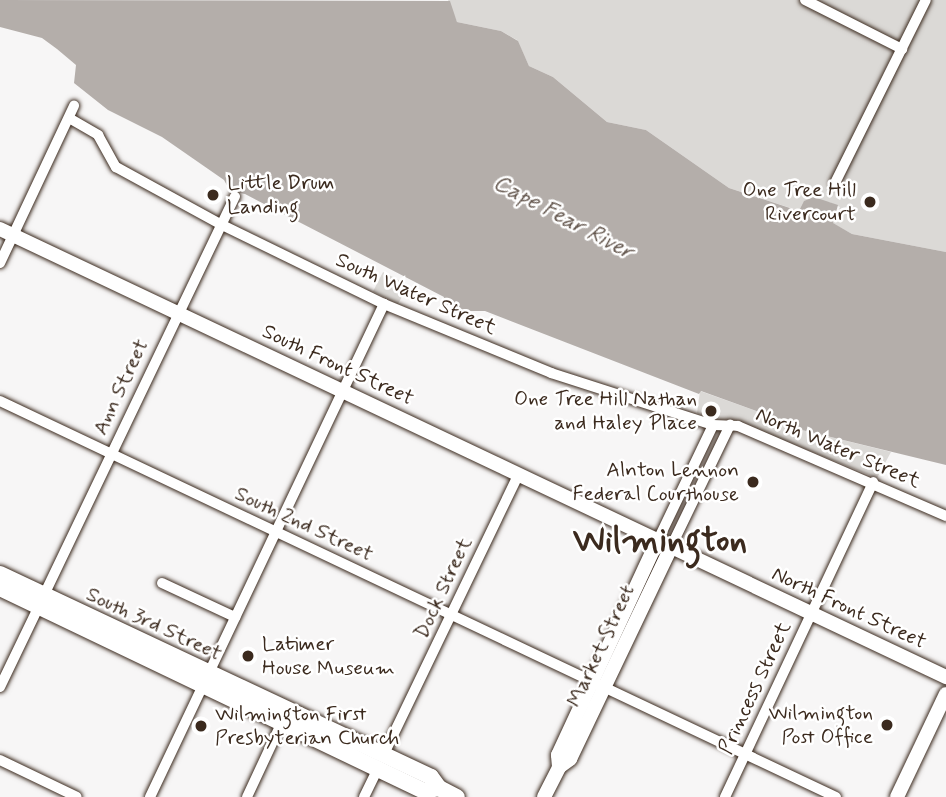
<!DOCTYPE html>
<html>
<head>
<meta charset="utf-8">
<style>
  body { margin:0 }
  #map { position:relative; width:946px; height:797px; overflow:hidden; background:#f7f6f6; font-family:Mynerve,sans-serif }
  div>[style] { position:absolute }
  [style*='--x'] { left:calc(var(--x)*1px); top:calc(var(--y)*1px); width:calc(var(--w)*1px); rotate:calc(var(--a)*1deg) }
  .green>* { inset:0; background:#dbd9d6; transform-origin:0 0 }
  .water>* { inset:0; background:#b4aeaa }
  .roads { filter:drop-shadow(0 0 2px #3b2a1e) drop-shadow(0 0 2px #3b2a1e) }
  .street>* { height:10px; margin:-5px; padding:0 5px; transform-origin:5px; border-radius:5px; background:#fff }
  .secondary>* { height:14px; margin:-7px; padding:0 7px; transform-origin:7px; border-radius:7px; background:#fff }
  .primary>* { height:16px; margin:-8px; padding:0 8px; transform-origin:8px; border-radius:8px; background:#fff }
  .dots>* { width:19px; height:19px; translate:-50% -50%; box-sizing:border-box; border:4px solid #fff; border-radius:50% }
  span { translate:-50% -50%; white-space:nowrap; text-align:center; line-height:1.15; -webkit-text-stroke:5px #fff; paint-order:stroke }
  .poi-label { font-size:21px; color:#3b2a1e }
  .left { translate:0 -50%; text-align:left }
  .right { translate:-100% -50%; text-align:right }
  .street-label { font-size:21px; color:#3b2a1e }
  .water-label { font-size:23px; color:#65584f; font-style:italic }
  .town-label { font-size:35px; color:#3b2a1e; font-weight:700 }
</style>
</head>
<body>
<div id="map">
  <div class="green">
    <div style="clip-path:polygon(448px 0,946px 0,946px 252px,852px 234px,832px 223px,840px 207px,829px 202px,800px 211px,729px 188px,646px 130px,607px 122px,553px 77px,529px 66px,517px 40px,501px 31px,457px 22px)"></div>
    <div style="left:383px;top:272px;width:28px;height:22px;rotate:27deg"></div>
    <div style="clip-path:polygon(700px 391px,770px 416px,770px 422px,891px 452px,877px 478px,738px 422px,713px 421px,697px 413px)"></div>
  </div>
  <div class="water">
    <div style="clip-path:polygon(0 0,450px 1px,457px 22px,501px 31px,518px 41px,529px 66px,553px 77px,607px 122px,646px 130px,729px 188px,799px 211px,804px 201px,814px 197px,838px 205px,833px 223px,852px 234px,946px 252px,946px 465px,769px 422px,770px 416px,701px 391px,699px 394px,485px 311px,465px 311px,443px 303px,444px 297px,245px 194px,230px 191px,224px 180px,162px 137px,108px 110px,74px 83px,76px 65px,57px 49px,42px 38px,0 27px)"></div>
  </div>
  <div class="roads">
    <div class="street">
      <div style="--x:805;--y:0;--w:109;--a:26.8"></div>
      <div style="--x:69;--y:118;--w:34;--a:30"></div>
      <div style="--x:98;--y:135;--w:37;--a:61"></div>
      <div style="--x:116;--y:167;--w:119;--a:28.7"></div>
      <div style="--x:220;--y:224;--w:182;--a:26"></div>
      <div style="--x:384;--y:304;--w:181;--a:22.4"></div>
      <div style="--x:551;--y:373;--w:170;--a:17.8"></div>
      <div style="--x:713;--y:425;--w:25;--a:2"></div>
      <div style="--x:738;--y:426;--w:227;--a:23.4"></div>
      <div style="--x:835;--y:183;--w:204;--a:-63.6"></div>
      <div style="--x:0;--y:263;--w:174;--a:-64.8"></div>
      <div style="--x:0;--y:401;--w:925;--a:25.35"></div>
      <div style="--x:658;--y:540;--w:127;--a:-64.4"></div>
      <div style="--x:671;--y:547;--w:136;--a:-64.2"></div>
      <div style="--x:162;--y:583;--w:81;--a:25"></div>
      <div style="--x:44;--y:595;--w:442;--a:-64.4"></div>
      <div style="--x:0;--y:687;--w:90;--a:-64.3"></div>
      <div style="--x:383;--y:756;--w:313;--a:-64.3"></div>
      <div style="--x:0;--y:760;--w:85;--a:25.7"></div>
      <div style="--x:150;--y:797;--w:546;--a:-64.61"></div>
      <div style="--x:247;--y:797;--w:83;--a:-65"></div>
      <div style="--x:364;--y:797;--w:32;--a:-64"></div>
      <div style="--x:725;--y:797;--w:348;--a:-64.8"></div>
    </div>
    <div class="secondary">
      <div style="--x:0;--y:229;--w:1047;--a:25.34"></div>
      <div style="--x:559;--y:767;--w:12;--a:-95"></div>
      <div style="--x:558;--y:755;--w:237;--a:-65.1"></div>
      <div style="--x:544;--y:797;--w:34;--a:-63"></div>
      <div style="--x:559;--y:767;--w:14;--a:-36"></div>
      <div style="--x:570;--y:759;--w:235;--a:-64.5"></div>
      <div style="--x:897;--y:797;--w:114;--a:-64.6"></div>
    </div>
    <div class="primary">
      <div style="--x:0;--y:574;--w:476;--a:25.2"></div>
      <div style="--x:431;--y:777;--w:14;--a:54"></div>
      <div style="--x:439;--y:788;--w:20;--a:27"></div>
      <div style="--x:0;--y:588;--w:470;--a:25.6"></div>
      <div style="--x:424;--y:791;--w:15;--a:-11"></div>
    </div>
  </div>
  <div class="dots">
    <div style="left:213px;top:195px;background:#3b2a1e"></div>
    <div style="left:870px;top:202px;background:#3b2a1e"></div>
    <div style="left:711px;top:411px;background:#3b2a1e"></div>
    <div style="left:753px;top:482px;background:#3b2a1e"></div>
    <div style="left:248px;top:656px;background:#3b2a1e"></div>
    <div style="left:887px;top:725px;background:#3b2a1e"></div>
    <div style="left:201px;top:726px;background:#3b2a1e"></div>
  </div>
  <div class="poi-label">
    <span class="left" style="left:227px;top:195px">Little Drum<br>Landing</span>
    <span class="right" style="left:856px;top:202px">One Tree Hill<br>Rivercourt</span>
    <span class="right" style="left:697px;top:411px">One Tree Hill Nathan<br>and Haley Place</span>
    <span class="right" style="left:739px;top:482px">Alnton Lennon<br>Federal Courthouse</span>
    <span class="left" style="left:262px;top:656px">Latimer<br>House Museum</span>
    <span class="right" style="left:873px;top:725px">Wilmington<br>Post Office</span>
    <span class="left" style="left:215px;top:726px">Wilmington First<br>Presbyterian Church</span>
  </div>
  <div class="street-label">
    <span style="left:416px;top:294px;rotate:24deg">South Water Street</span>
    <span style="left:338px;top:365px;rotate:25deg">South Front Street</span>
    <span style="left:121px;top:387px;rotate:-65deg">Ann Street</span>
    <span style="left:838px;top:448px;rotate:23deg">North Water Street</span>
    <span style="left:304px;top:524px;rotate:25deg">South 2nd Street</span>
    <span style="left:443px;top:588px;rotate:-65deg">Dock Street</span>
    <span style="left:849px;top:608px;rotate:25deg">North Front Street</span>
    <span style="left:154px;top:624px;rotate:25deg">South 3rd Street</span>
    <span style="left:601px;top:646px;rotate:-65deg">Market Street</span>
    <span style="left:755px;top:688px;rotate:-65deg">Princess Street</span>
  </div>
  <div class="water-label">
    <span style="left:563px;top:218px;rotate:28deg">Cape Fear River</span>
  </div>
  <div class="town-label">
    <span style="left:660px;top:541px">Wilmington</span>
  </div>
</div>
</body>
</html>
